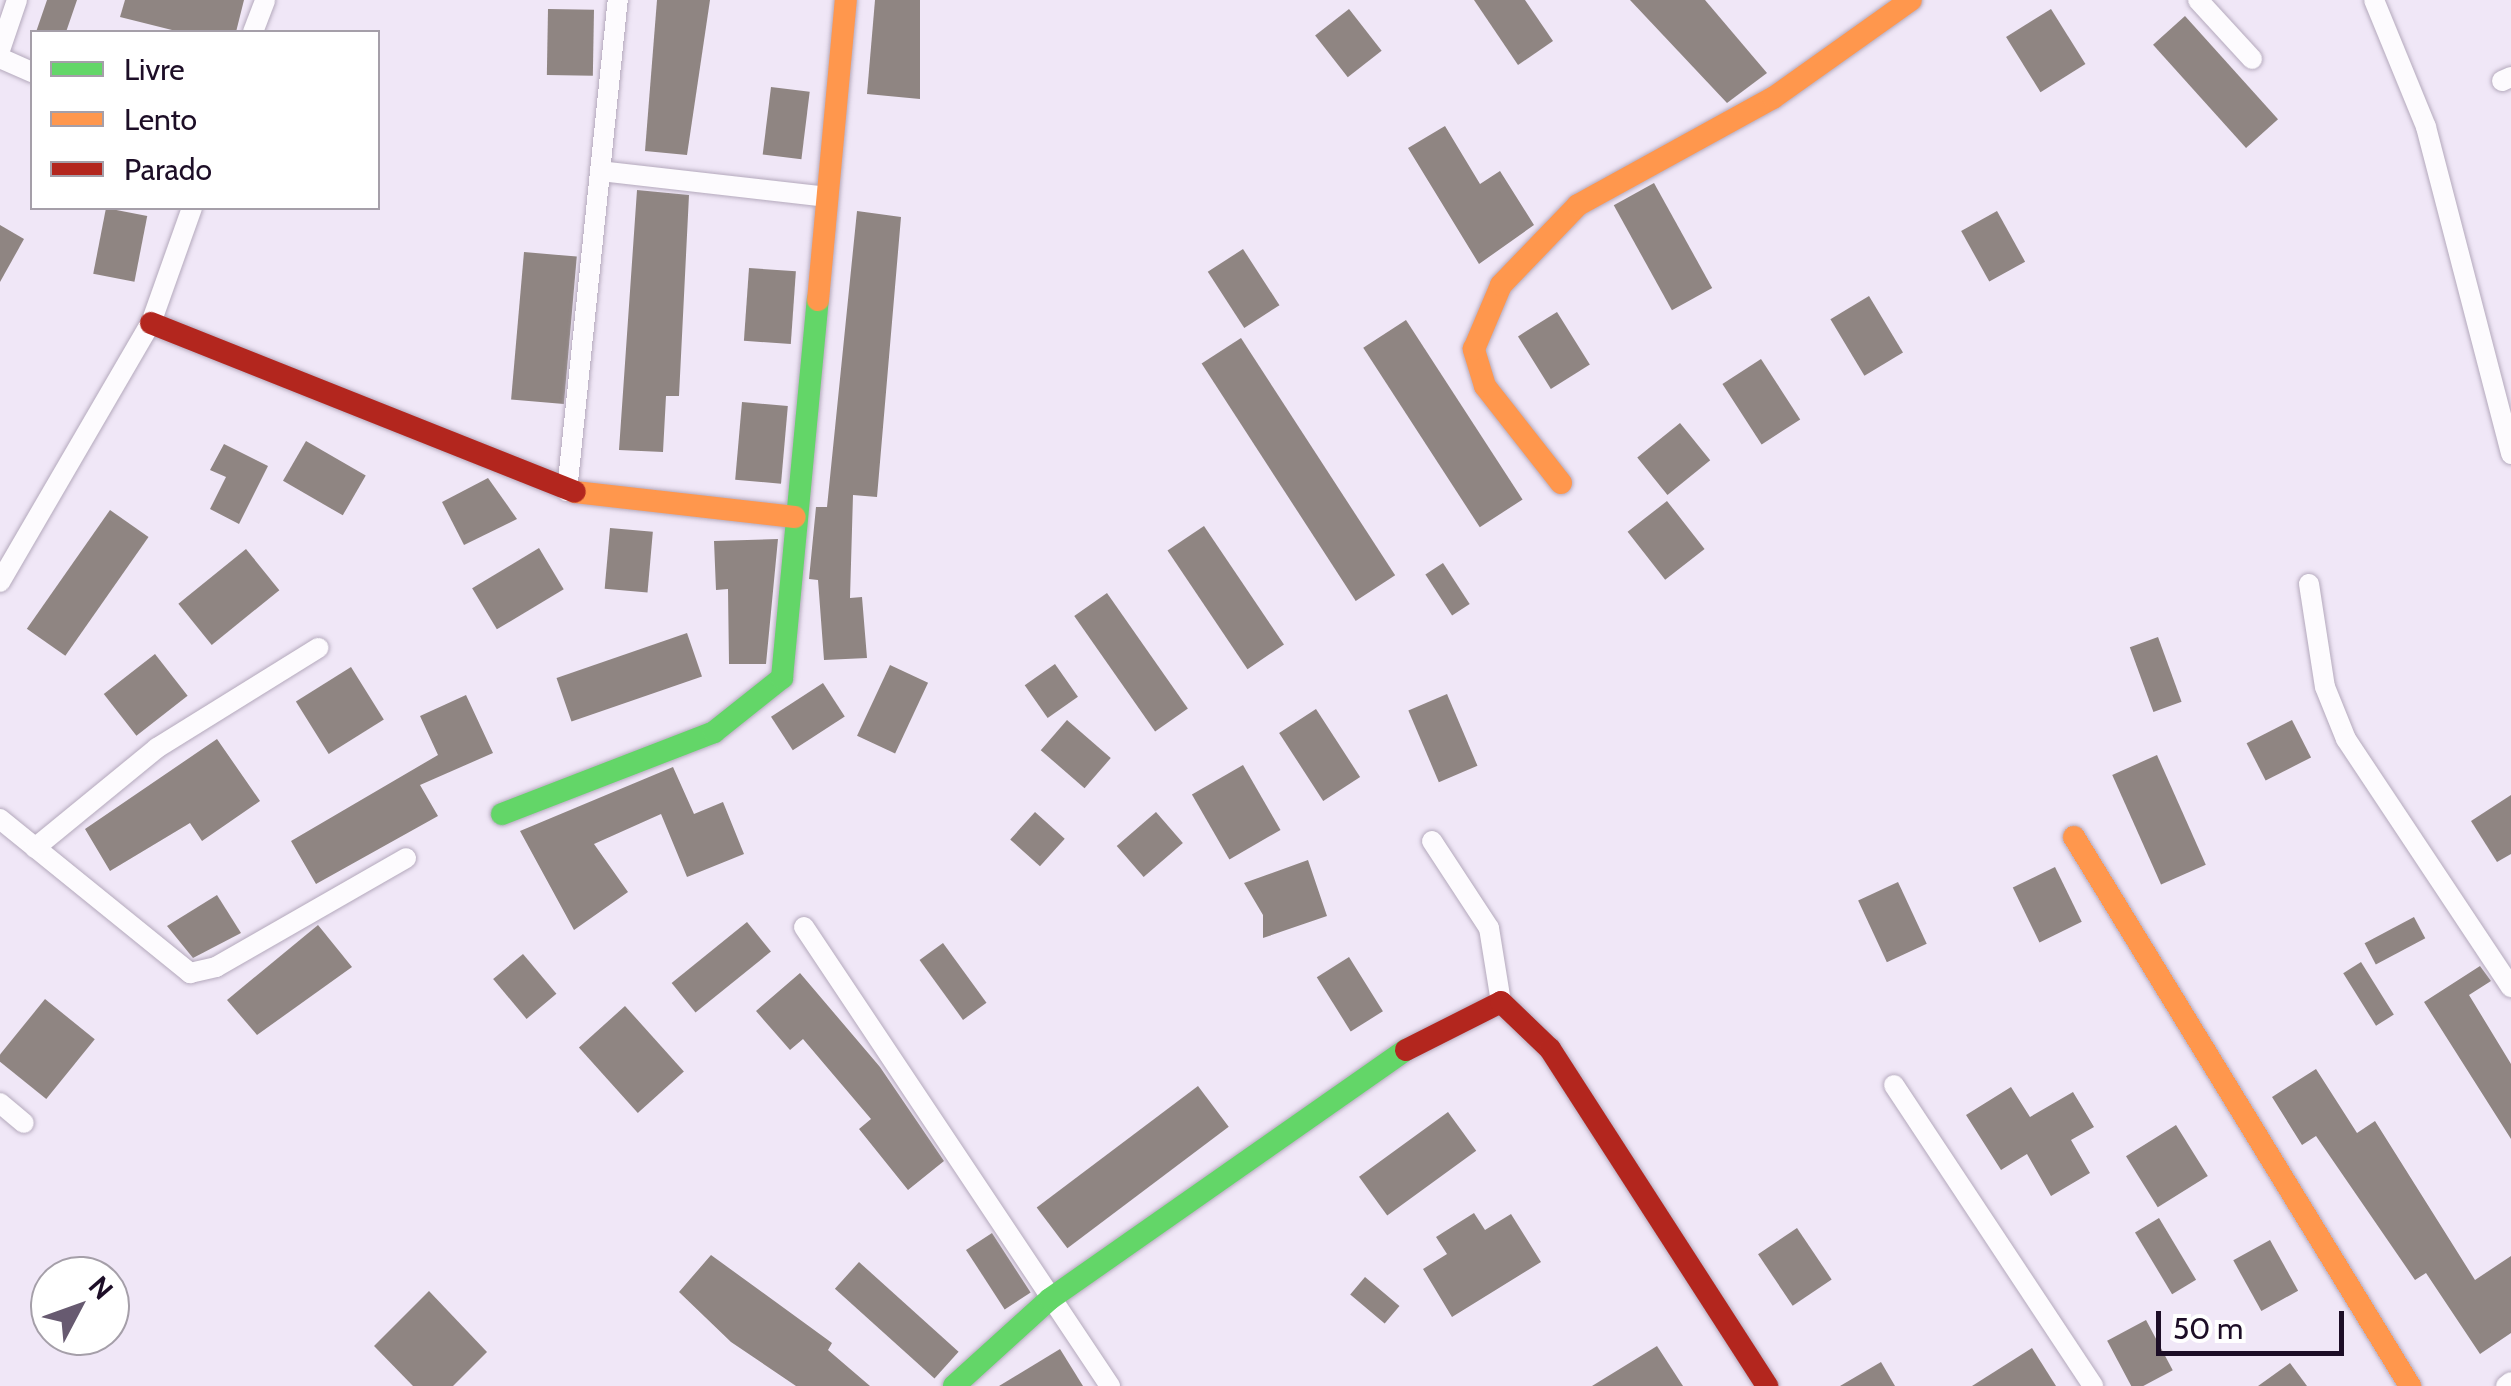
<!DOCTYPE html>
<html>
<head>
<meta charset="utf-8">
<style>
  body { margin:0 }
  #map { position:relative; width:2511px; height:1386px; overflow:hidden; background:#f0e7f7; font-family:Cabin,sans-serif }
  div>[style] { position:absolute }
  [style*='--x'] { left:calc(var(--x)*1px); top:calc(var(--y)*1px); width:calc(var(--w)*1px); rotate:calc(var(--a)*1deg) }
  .building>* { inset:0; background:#8f8582; transform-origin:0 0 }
  .roads { filter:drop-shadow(0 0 2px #b4a9bc) drop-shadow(0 0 2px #b4a9bc) }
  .street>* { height:20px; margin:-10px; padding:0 10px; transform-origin:10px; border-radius:10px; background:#fdfbfe }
  .fast>* { height:22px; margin:-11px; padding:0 11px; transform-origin:11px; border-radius:11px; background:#63d668 }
  .slow>* { height:22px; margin:-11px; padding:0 11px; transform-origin:11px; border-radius:11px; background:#ff974d }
  .jam>* { height:22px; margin:-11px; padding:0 11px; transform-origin:11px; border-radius:11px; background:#b3261e }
  span { translate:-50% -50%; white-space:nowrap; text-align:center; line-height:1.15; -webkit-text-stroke:10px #fff; paint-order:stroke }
  .legend { position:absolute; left:30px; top:30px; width:350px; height:180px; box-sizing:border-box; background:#fff; border:2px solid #a59fa9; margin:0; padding:12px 18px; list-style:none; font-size:30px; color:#1d0e27 }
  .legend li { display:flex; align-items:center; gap:20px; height:50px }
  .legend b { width:50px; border:2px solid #a59fa9 }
  .north { position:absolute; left:30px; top:1256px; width:100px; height:100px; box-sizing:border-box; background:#fff; border:2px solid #a59fa9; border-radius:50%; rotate:49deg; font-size:28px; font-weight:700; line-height:40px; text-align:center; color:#1d0e27 }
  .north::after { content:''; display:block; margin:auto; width:35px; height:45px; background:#675a70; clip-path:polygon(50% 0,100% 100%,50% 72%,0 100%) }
  .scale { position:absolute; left:2156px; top:1311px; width:188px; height:45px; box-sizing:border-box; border:5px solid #1d0e27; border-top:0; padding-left:12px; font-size:30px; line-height:35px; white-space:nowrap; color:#1d0e27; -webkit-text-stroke:8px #fff; paint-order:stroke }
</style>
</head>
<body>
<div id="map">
  <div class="building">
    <div style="clip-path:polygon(47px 0,77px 0,66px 32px,36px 32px)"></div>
    <div style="clip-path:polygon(125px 0,244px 0,236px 32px,180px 32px,120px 17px)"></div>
    <div style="clip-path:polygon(657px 0,710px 0,687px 155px,645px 151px)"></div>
    <div style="clip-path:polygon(875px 0,920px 0,920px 99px,867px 94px)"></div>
    <div style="clip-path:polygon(1474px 0,1525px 0,1553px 41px,1518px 65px)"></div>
    <div style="clip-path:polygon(1630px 0,1705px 0,1767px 73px,1727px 103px)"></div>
    <div style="left:548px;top:9px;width:46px;height:66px;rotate:1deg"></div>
    <div style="left:1349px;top:9px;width:53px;height:43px;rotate:52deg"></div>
    <div style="left:2051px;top:9px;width:65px;height:53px;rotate:58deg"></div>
    <div style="left:2185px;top:16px;width:139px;height:43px;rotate:48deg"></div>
    <div style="left:771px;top:87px;width:39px;height:68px;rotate:7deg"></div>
    <div style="clip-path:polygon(1445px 126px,1480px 184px,1500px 171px,1534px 225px,1479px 264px,1408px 148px)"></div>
    <div style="left:1654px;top:183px;width:120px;height:46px;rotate:61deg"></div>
    <div style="clip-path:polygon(637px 190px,689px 195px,679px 396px,666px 396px,663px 452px,619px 450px)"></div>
    <div style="left:106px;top:208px;width:42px;height:67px;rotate:11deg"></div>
    <div style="clip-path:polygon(857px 211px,901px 217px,877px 497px,853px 495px,850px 598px,862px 597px,867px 658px,824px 660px,818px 580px,809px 579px,816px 507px,827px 507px)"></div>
    <div style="left:1997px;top:211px;width:58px;height:41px;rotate:61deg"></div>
    <div style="clip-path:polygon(0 225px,24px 239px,0 282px)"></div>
    <div style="left:1243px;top:249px;width:67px;height:42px;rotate:57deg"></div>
    <div style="left:524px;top:252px;width:53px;height:148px;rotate:5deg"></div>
    <div style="left:749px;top:268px;width:47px;height:73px;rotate:4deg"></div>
    <div style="left:1869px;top:296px;width:66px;height:45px;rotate:59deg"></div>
    <div style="left:1557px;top:312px;width:62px;height:46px;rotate:58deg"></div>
    <div style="left:1406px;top:320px;width:214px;height:51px;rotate:57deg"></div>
    <div style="left:1241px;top:338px;width:283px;height:47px;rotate:57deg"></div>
    <div style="left:1761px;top:359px;width:72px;height:46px;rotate:57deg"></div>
    <div style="left:742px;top:402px;width:46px;height:78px;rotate:5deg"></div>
    <div style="left:1680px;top:423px;width:48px;height:55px;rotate:51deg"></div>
    <div style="left:306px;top:441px;width:69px;height:46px;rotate:30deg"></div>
    <div style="clip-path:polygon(224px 444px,268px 466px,239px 524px,210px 509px,226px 477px,210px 470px)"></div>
    <div style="clip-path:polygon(488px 478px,517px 519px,464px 545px,442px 502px)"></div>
    <div style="left:1667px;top:501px;width:61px;height:50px;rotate:52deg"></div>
    <div style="left:110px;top:510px;width:47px;height:145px;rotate:35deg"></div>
    <div style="left:1204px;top:526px;width:143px;height:44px;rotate:56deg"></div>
    <div style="left:610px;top:528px;width:43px;height:61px;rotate:5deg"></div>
    <div style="clip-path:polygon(778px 539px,766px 664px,729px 664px,728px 589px,716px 590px,714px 541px)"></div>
    <div style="left:539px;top:548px;width:48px;height:78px;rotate:59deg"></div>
    <div style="left:246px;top:549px;width:53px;height:87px;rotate:51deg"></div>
    <div style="left:1443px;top:563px;width:49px;height:21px;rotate:57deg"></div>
    <div style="left:1107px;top:593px;width:141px;height:40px;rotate:55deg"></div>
    <div style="left:687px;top:633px;width:46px;height:138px;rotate:71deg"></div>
    <div style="left:2158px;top:637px;width:69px;height:30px;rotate:70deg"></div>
    <div style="left:155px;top:654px;width:53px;height:65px;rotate:52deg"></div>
    <div style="left:1055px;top:664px;width:40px;height:37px;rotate:55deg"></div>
    <div style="left:890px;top:665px;width:42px;height:78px;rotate:25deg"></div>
    <div style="left:351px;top:667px;width:62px;height:65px;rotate:58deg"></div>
    <div style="left:823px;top:683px;width:40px;height:62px;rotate:57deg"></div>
    <div style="left:1447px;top:694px;width:78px;height:42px;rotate:67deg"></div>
    <div style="clip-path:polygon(466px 695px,493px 753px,420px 785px,438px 816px,316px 884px,291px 841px,438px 755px,420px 716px)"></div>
    <div style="left:1316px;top:709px;width:81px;height:44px;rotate:57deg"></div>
    <div style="left:1067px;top:720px;width:58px;height:40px;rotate:41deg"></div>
    <div style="left:2292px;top:720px;width:42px;height:51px;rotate:63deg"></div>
    <div style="clip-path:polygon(217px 739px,260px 801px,202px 841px,190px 823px,110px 871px,85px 829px)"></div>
    <div style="left:2157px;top:755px;width:120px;height:49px;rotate:66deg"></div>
    <div style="left:1243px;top:765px;width:75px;height:59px;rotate:60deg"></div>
    <div style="clip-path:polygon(673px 767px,694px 814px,723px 802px,744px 854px,687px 877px,661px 814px,594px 844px,628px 892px,574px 930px,520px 831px)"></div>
    <div style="clip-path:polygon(2511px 795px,2511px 854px,2497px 862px,2471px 821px)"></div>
    <div style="left:1035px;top:812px;width:40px;height:37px;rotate:42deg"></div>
    <div style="left:1156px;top:812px;width:41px;height:52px;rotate:49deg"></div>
    <div style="clip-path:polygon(1308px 860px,1327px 916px,1263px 938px,1263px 915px,1244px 883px)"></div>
    <div style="left:2055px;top:867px;width:61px;height:47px;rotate:64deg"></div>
    <div style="left:1898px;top:882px;width:68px;height:44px;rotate:65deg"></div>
    <div style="clip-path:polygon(217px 895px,241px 933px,193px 958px,167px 926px)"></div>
    <div style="left:2414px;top:917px;width:24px;height:56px;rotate:62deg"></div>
    <div style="left:747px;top:922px;width:38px;height:97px;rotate:51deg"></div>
    <div style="clip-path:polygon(318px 925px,352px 967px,257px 1035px,227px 1000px)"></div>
    <div style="left:943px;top:943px;width:74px;height:29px;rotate:54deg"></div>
    <div style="left:523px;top:954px;width:52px;height:39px;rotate:50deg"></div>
    <div style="left:1349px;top:957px;width:64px;height:38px;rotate:58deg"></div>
    <div style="left:2361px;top:962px;width:62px;height:21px;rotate:58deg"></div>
    <div style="clip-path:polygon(2480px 966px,2491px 981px,2469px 995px,2511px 1064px,2511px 1139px,2424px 1002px)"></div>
    <div style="clip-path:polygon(800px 973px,880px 1067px,944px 1161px,908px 1190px,859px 1129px,871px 1119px,803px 1039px,790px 1050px,756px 1011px)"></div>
    <div style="left:45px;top:999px;width:64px;height:77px;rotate:39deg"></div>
    <div style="left:625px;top:1006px;width:88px;height:62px;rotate:48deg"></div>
    <div style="clip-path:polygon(2316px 1069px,2357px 1133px,2375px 1121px,2475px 1280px,2511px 1256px,2511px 1333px,2480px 1354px,2426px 1273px,2415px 1280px,2316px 1136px,2302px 1145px,2272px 1097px)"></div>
    <div style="left:1198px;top:1086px;width:51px;height:202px;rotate:53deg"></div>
    <div style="clip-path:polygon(2011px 1087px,2030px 1117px,2073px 1092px,2094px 1127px,2071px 1140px,2090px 1173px,2051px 1196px,2027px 1154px,2001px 1170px,1966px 1115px)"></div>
    <div style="left:1448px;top:1112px;width:48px;height:110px;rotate:54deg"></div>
    <div style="left:2176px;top:1125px;width:60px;height:59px;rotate:58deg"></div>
    <div style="clip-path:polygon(1474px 1213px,1485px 1230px,1511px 1214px,1541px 1262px,1452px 1317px,1423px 1269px,1447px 1254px,1436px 1237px)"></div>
    <div style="left:2159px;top:1218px;width:72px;height:28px;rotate:59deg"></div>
    <div style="left:1797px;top:1228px;width:62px;height:47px;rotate:56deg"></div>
    <div style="left:992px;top:1233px;width:71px;height:31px;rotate:57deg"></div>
    <div style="left:2270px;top:1240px;width:58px;height:42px;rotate:61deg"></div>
    <div style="clip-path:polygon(711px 1255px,832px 1343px,828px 1350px,870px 1386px,796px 1386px,731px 1342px,679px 1292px)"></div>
    <div style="left:859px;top:1262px;width:134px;height:36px;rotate:42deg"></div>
    <div style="left:1365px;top:1277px;width:45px;height:23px;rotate:40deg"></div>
    <div style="clip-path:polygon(429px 1291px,487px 1352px,453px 1386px,413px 1386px,374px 1346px)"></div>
    <div style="left:2146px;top:1320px;width:57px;height:44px;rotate:62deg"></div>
    <div style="clip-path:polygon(1657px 1346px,1683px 1386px,1592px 1386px)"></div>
    <div style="clip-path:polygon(2032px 1348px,2056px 1386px,1972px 1386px)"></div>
    <div style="clip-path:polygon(1060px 1349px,1083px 1386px,999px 1386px)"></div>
    <div style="clip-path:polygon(1881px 1362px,1895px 1386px,1840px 1386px)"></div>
    <div style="clip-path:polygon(2290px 1363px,2307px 1386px,2258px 1386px)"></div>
  </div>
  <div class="roads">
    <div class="street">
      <div style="--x:2198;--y:0;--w:80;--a:47.5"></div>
      <div style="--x:2374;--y:0;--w:137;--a:67.7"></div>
      <div style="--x:2426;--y:127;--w:338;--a:75.4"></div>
      <div style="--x:253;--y:32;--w:34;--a:-69"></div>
      <div style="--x:0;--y:50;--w:53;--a:-71.2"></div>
      <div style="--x:0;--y:58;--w:35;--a:24"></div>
      <div style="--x:2502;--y:81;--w:10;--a:-24"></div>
      <div style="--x:600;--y:171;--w:228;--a:6.5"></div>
      <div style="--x:567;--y:491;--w:494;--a:-84.1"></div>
      <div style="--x:0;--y:582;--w:300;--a:-59.8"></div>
      <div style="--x:151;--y:323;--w:122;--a:-70.4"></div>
      <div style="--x:2309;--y:584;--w:104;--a:81.2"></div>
      <div style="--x:2325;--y:687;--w:56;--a:68"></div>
      <div style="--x:2346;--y:739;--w:298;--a:56.4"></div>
      <div style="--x:0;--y:819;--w:245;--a:39"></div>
      <div style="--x:190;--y:973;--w:27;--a:-13"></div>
      <div style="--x:216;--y:967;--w:219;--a:-29.8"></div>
      <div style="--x:1432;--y:841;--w:104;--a:56.8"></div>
      <div style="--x:1489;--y:928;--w:75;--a:80.8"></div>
      <div style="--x:35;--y:848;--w:158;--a:-39.3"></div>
      <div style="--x:157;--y:748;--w:190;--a:-31.8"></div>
      <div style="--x:804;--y:927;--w:552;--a:56.31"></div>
      <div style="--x:1894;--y:1085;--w:361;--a:56.5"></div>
      <div style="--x:0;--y:1103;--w:31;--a:40"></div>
      <div style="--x:2506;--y:1386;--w:6;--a:-39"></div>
    </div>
    <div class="fast">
      <div style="--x:502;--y:814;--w:227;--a:-21.1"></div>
      <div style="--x:714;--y:732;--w:87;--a:-38.5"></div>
      <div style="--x:782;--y:678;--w:380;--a:-84.6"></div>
      <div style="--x:954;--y:1386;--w:130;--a:-42.2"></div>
      <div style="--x:1050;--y:1299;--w:434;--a:-35"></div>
    </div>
    <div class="slow">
      <div style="--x:818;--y:300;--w:301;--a:-84.7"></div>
      <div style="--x:1561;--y:483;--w:123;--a:-128.1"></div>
      <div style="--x:1485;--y:386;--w:39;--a:-107"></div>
      <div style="--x:1474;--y:349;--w:69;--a:-67.1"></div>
      <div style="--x:1501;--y:285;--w:111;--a:-46.1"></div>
      <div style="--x:1578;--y:205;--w:222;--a:-28.8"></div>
      <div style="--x:1773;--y:98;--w:169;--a:-35.4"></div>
      <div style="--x:575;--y:492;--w:221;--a:6.5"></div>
      <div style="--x:2074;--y:837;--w:644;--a:58.53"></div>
    </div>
    <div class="jam">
      <div style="--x:151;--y:323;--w:456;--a:21.7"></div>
      <div style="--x:1406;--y:1050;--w:106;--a:-26.8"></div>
      <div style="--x:1501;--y:1002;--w:68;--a:43.8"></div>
      <div style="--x:1550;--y:1049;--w:401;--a:57.2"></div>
    </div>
  </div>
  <ul class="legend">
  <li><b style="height:12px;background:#63d668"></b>Livre</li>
  <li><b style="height:12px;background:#ff974d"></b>Lento</li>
  <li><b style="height:12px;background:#b3261e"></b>Parado</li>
  </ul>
  <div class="north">N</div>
  <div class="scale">50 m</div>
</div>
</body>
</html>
